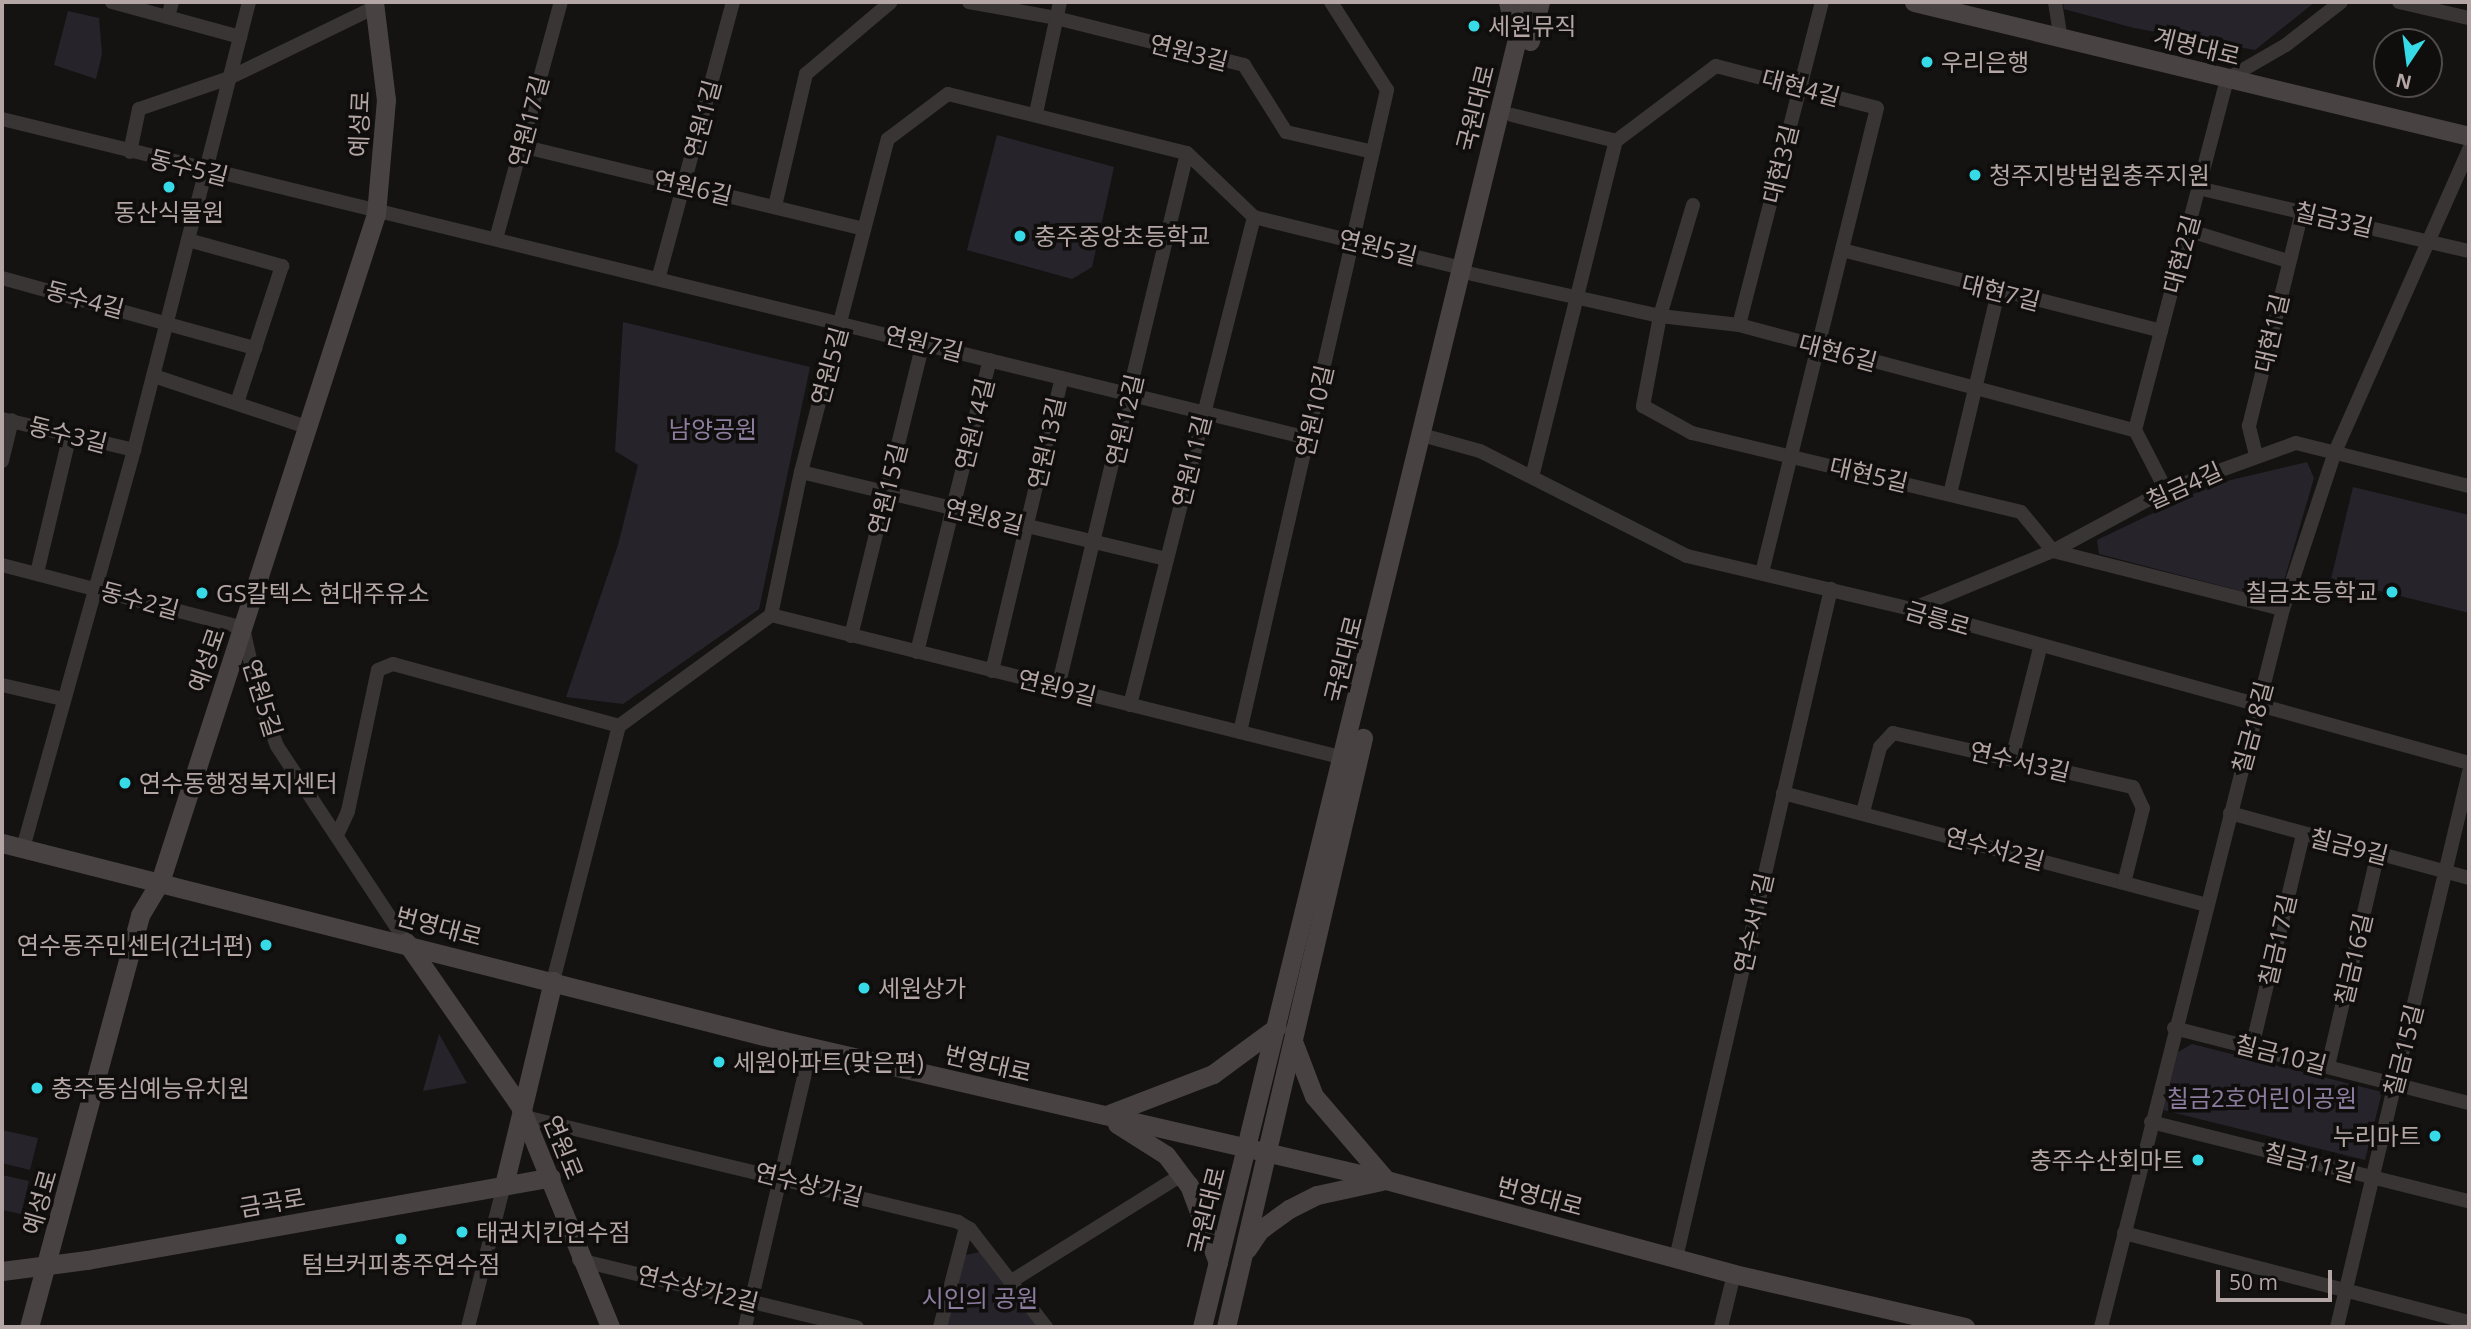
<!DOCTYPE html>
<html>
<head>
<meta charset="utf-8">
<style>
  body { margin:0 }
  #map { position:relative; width:2471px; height:1329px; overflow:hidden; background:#141312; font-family:"Open Sans","Noto Sans KR",sans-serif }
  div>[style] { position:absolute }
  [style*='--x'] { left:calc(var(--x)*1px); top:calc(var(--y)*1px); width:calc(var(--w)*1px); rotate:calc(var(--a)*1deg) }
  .green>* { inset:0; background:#27232b }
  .street>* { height:14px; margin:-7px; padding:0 7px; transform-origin:7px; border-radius:7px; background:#393534 }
  .secondary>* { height:19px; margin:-9.5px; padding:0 9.5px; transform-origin:9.5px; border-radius:9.5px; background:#484342 }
  .dots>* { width:19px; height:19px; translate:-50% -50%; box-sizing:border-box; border:4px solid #0f0e0d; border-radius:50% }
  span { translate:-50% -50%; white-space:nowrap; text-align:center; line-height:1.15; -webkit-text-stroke:7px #0f0e0d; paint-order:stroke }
  .poi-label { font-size:24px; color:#b4a6a5 }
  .left { translate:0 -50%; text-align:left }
  .right { translate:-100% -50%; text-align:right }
  .street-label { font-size:24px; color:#b4a6a5 }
  .park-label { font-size:24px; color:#8c7c9e }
  .frame { position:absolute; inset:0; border:4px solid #b4a6a5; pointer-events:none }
  .north { position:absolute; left:2373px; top:28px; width:70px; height:70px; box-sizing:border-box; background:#0f0e0d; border:2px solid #514b4a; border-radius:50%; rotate:193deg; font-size:19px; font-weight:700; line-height:28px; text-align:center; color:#b4a6a5 }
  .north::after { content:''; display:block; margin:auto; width:24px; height:32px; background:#37dbe7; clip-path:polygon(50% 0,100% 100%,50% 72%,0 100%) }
  .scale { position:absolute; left:2216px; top:1270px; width:116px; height:32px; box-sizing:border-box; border:4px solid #b4a6a5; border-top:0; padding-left:9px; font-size:21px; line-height:24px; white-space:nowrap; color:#b4a6a5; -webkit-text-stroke:5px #0f0e0d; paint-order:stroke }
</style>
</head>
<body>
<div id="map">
  <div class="green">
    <div style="clip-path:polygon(2063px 2px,2315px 2px,2255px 50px,2134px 28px,2064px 9px)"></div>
    <div style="clip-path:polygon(68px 11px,99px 18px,102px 54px,96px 79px,54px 65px)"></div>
    <div style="clip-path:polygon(997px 135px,1114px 167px,1092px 267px,1072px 279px,967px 250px)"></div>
    <div style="clip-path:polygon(623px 322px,810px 367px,759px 609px,623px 704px,566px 697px,618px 545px,638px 465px,615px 451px)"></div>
    <div style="clip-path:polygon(2307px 462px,2314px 478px,2281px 591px,2264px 597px,2099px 554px,2097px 540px,2214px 484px)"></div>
    <div style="clip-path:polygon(2353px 487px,2469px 515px,2469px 613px,2331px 579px)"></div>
    <div style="clip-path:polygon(439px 1034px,467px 1083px,423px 1091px)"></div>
    <div style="clip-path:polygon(2192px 1044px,2382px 1092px,2365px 1160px,2163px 1110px,2178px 1052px)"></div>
    <div style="clip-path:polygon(2px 1130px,38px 1138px,30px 1170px,2px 1163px)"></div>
    <div style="clip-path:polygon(2px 1175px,29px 1181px,21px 1214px,2px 1210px)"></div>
    <div style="clip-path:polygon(980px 1252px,1039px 1327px,944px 1327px,961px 1256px)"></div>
  </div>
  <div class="street">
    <div style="--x:112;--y:2;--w:133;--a:15.3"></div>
    <div style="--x:969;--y:2;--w:88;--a:10.4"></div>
    <div style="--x:1056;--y:18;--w:194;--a:14"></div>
    <div style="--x:1244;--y:65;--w:79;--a:57.9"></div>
    <div style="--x:1286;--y:132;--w:89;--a:12.9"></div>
    <div style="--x:2055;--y:2;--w:36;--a:81"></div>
    <div style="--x:2399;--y:2;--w:72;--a:12.9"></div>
    <div style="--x:168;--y:17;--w:16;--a:-75"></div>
    <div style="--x:1036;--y:113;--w:114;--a:-77.8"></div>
    <div style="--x:1512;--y:115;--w:107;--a:14"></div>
    <div style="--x:2;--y:119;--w:1344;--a:13.73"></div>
    <div style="--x:521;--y:146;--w:353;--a:13.6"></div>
    <div style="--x:130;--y:152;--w:44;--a:-78.2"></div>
    <div style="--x:139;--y:109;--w:95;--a:-19"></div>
    <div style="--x:229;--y:78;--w:162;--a:-25.9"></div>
    <div style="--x:2198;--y:188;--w:278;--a:13.1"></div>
    <div style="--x:1693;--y:205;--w:116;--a:106.6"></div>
    <div style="--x:1660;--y:316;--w:92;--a:100.7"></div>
    <div style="--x:1643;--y:406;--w:56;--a:28.9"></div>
    <div style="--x:1692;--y:433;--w:338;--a:13.5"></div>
    <div style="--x:2021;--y:512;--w:50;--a:50.6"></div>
    <div style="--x:2053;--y:551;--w:237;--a:14.2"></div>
    <div style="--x:775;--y:206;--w:136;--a:-76.8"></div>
    <div style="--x:806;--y:74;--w:111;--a:-40.3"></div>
    <div style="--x:2187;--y:230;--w:106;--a:17.1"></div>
    <div style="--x:496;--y:239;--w:246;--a:-74.7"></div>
    <div style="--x:188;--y:240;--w:98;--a:15.5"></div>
    <div style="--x:282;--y:266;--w:144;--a:108.2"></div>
    <div style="--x:1842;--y:250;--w:329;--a:14.2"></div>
    <div style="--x:1472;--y:274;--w:193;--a:12.6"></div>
    <div style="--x:1660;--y:316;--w:80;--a:6.5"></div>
    <div style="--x:1739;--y:325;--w:410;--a:14.9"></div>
    <div style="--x:2135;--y:430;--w:68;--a:62.7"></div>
    <div style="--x:659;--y:276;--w:284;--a:-74.9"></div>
    <div style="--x:2;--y:278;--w:263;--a:15.5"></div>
    <div style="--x:1739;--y:325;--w:333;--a:-75.6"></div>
    <div style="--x:154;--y:376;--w:163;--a:18.5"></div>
    <div style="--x:2;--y:419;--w:136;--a:13.2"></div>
    <div style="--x:2135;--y:430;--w:363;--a:-75.3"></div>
    <div style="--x:2227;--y:79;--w:68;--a:-30"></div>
    <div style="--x:2286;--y:45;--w:70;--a:-38"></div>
    <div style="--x:1422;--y:435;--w:60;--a:15.4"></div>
    <div style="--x:1480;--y:451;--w:232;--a:26.9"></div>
    <div style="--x:1687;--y:556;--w:231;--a:13.3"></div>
    <div style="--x:1912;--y:609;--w:578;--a:15.46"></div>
    <div style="--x:2256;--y:455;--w:30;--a:-104"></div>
    <div style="--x:2249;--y:426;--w:220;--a:-76.1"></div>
    <div style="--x:2;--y:461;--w:42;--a:-76.3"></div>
    <div style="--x:801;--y:472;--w:376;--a:13.4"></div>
    <div style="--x:1532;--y:477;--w:346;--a:-76"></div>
    <div style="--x:1616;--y:141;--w:125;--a:-36.9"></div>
    <div style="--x:1716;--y:66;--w:166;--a:14.6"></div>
    <div style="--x:1877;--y:108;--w:479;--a:103.9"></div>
    <div style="--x:1950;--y:494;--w:208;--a:-76.6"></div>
    <div style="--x:2;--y:565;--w:249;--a:14.6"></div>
    <div style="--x:243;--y:628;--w:74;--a:77.5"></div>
    <div style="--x:259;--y:700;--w:49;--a:68.6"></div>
    <div style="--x:277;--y:746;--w:235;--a:56.6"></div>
    <div style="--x:37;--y:573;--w:142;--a:-76.6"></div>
    <div style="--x:1912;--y:609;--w:152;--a:-22.4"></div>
    <div style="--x:2053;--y:551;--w:128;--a:-28.4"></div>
    <div style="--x:2166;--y:490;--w:138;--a:-19.9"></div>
    <div style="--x:2296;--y:443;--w:178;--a:14"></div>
    <div style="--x:771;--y:615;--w:591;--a:14.01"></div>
    <div style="--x:851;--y:636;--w:302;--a:-76.2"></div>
    <div style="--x:917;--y:652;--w:301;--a:-76"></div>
    <div style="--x:992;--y:671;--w:301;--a:-76.6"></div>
    <div style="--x:2;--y:685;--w:63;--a:12.9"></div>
    <div style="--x:1058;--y:687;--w:549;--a:-76.42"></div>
    <div style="--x:1130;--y:705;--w:504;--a:-75.74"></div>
    <div style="--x:619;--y:726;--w:188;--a:-36.1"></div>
    <div style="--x:771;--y:615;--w:146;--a:-78.2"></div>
    <div style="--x:801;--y:472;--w:344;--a:-75.4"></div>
    <div style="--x:888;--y:139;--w:75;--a:-36.9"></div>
    <div style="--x:948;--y:94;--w:246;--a:13.9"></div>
    <div style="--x:1187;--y:153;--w:93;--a:43.7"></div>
    <div style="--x:1254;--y:217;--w:214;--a:13.8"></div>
    <div style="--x:1240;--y:732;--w:659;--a:-77.1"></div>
    <div style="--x:1387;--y:90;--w:104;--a:-122.5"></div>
    <div style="--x:2012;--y:758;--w:114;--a:-75.7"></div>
    <div style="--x:1783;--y:793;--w:438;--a:14.8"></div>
    <div style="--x:1863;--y:812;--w:67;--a:-75.3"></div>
    <div style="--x:1880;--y:747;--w:19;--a:-47"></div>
    <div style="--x:1893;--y:733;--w:246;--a:12.7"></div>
    <div style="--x:2133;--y:787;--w:23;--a:65"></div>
    <div style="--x:2143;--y:808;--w:77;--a:104.2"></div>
    <div style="--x:2230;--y:813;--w:248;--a:15.2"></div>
    <div style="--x:337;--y:835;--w:26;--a:-65"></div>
    <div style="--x:348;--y:811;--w:144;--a:-78"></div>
    <div style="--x:378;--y:670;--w:16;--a:-22"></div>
    <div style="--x:393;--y:664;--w:234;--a:15.3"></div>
    <div style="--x:23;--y:848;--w:413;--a:-74.4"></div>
    <div style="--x:134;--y:450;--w:463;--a:-75.6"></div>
    <div style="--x:553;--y:981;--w:263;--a:-75.5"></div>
    <div style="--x:2174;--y:1028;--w:304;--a:14.3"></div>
    <div style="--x:2252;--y:1047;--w:219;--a:-76.5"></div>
    <div style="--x:2328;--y:1066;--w:219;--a:-76.8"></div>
    <div style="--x:525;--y:1117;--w:446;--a:13.6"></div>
    <div style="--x:958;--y:1222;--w:14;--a:30"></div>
    <div style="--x:970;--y:1229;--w:124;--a:52.2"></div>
    <div style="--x:2151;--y:1122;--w:328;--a:14"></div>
    <div style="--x:2124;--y:1233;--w:356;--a:14.5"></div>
    <div style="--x:1676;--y:1258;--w:687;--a:-76.96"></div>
    <div style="--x:579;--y:1260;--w:286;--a:13.6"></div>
    <div style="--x:1010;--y:1282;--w:202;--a:-32"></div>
    <div style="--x:468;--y:1327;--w:146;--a:-75.8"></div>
    <div style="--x:745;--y:1327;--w:288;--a:-76.7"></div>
    <div style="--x:940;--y:1327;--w:103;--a:-75.4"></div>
    <div style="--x:1721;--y:1327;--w:55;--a:-76.2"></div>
    <div style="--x:2101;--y:1327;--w:741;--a:-75.78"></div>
    <div style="--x:2283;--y:609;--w:165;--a:-71.7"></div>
    <div style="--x:2335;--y:452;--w:331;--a:-66.1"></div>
    <div style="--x:2337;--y:1327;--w:570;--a:-76.62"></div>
  </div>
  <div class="secondary">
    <div style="--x:1508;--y:2;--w:34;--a:76"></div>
    <div style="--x:1914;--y:2;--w:571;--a:13.57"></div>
    <div style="--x:1530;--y:41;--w:40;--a:-75.6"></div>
    <div style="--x:2;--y:843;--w:803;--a:14.21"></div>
    <div style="--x:780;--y:1040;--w:622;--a:13.01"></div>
    <div style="--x:1386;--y:1180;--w:360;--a:15.1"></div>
    <div style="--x:1734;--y:1274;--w:237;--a:12.9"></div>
    <div style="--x:406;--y:942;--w:200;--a:55.2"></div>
    <div style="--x:520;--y:1106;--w:239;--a:67.8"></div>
    <div style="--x:1294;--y:1044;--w:56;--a:69"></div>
    <div style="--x:1314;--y:1096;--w:111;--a:49.4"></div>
    <div style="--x:1106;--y:1115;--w:115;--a:-21"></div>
    <div style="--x:1213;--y:1074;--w:79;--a:-36.3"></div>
    <div style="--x:1117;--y:1124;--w:58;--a:32.3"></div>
    <div style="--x:1166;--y:1155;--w:38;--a:53"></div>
    <div style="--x:1189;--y:1185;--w:83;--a:69.6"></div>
    <div style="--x:504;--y:1185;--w:210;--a:-76.5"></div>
    <div style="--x:1247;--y:1249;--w:23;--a:-56"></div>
    <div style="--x:1260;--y:1230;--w:36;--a:-36"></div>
    <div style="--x:1289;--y:1209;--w:31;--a:-27"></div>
    <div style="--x:1317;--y:1195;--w:66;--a:-12.3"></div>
    <div style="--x:2;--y:1271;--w:86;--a:-7.4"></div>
    <div style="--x:87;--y:1260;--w:471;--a:-10.1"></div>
    <div style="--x:29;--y:1327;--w:427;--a:-74.9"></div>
    <div style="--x:140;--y:915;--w:39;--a:-59"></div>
    <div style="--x:160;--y:882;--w:702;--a:-72.08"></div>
    <div style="--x:376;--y:214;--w:114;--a:-85"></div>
    <div style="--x:386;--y:100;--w:99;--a:-97"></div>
    <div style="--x:1202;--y:1327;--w:1364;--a:-76.26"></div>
    <div style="--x:1226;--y:1327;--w:605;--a:-76.91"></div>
  </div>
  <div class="dots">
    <div style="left:1474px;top:26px;background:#37dbe7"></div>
    <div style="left:1927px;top:62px;background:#37dbe7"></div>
    <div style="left:1975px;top:175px;background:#37dbe7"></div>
    <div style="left:169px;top:187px;background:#37dbe7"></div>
    <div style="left:1020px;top:236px;background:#37dbe7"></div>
    <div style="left:2392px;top:592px;background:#37dbe7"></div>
    <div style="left:202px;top:593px;background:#37dbe7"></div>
    <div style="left:125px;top:783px;background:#37dbe7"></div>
    <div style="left:266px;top:945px;background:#37dbe7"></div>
    <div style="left:864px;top:988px;background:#37dbe7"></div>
    <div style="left:719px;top:1062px;background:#37dbe7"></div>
    <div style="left:37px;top:1088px;background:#37dbe7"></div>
    <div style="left:2435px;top:1136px;background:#37dbe7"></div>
    <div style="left:2198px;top:1160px;background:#37dbe7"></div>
    <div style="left:462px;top:1232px;background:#37dbe7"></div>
    <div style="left:401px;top:1239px;background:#37dbe7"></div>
  </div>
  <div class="poi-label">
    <span class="left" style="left:1488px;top:26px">세원뮤직</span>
    <span class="left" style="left:1941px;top:62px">우리은행</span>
    <span class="left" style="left:1989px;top:175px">청주지방법원충주지원</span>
    <span style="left:169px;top:212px">동산식물원</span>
    <span class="left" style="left:1034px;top:236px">충주중앙초등학교</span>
    <span class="right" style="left:2378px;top:592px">칠금초등학교</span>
    <span class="left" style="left:216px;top:593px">GS칼텍스 현대주유소</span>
    <span class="left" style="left:139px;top:783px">연수동행정복지센터</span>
    <span class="right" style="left:252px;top:945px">연수동주민센터(건너편)</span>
    <span class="left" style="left:878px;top:988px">세원상가</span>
    <span class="left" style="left:733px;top:1062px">세원아파트(맞은편)</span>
    <span class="left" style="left:51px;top:1088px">충주동심예능유치원</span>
    <span class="right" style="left:2421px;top:1136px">누리마트</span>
    <span class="right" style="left:2184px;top:1160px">충주수산회마트</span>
    <span class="left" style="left:476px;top:1232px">태권치킨연수점</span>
    <span style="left:401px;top:1264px">텀브커피충주연수점</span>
  </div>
  <div class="street-label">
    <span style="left:2197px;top:46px;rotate:14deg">계명대로</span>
    <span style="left:1189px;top:52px;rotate:14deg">연원3길</span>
    <span style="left:1801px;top:87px;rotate:15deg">대현4길</span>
    <span style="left:1475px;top:108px;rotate:-76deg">국원대로</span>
    <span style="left:702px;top:119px;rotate:-75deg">연원1길</span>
    <span style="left:528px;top:121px;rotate:-75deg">연원17길</span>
    <span style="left:359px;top:124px;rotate:-88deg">예성로</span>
    <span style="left:1780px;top:164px;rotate:-76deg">대현3길</span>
    <span style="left:189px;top:167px;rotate:14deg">동수5길</span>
    <span style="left:693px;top:187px;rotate:13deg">연원6길</span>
    <span style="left:2334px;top:219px;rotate:13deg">칠금3길</span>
    <span style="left:1378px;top:247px;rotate:14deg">연원5길</span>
    <span style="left:2181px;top:254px;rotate:-75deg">대현2길</span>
    <span style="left:2001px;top:292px;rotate:14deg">대현7길</span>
    <span style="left:85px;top:299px;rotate:15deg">동수4길</span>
    <span style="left:2271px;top:333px;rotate:-77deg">대현1길</span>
    <span style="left:924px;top:343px;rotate:14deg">연원7길</span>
    <span style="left:1838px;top:352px;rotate:15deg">대현6길</span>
    <span style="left:829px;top:366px;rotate:-75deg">연원5길</span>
    <span style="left:1314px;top:411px;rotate:-77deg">연원10길</span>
    <span style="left:1124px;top:420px;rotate:-77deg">연원12길</span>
    <span style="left:974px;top:424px;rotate:-76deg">연원14길</span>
    <span style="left:68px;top:434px;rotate:14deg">동수3길</span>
    <span style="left:1046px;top:443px;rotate:-77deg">연원13길</span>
    <span style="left:1191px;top:461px;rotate:-76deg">연원11길</span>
    <span style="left:1869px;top:474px;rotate:13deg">대현5길</span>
    <span style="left:2184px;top:485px;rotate:-24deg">칠금4길</span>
    <span style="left:887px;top:489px;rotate:-76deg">연원15길</span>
    <span style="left:984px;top:516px;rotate:14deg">연원8길</span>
    <span style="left:140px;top:600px;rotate:15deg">동수2길</span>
    <span style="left:1938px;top:618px;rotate:16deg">금릉로</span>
    <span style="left:1343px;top:659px;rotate:-76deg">국원대로</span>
    <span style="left:206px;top:660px;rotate:-71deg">예성로</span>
    <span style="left:1057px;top:687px;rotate:14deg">연원9길</span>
    <span style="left:263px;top:698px;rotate:73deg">연원5길</span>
    <span style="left:2252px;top:727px;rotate:-75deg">칠금18길</span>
    <span style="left:2020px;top:761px;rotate:13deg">연수서3길</span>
    <span style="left:2349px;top:846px;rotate:14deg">칠금9길</span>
    <span style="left:1995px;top:848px;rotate:15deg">연수서2길</span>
    <span style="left:1753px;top:923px;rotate:-77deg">연수서1길</span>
    <span style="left:439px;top:926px;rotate:15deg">번영대로</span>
    <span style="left:2277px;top:940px;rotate:-77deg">칠금17길</span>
    <span style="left:2353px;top:959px;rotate:-77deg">칠금16길</span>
    <span style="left:2403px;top:1050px;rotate:-76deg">칠금15길</span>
    <span style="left:2281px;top:1054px;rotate:14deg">칠금10길</span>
    <span style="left:988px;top:1063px;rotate:13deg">번영대로</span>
    <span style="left:564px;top:1147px;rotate:68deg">연원로</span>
    <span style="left:2310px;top:1162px;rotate:14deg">칠금11길</span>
    <span style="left:809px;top:1184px;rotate:14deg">연수상가길</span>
    <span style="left:1540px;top:1196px;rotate:15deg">번영대로</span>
    <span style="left:39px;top:1202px;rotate:-74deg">예성로</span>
    <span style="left:272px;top:1202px;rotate:-10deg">금곡로</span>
    <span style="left:1206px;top:1210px;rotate:-76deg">국원대로</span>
    <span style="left:698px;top:1288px;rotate:14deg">연수상가2길</span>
  </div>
  <div class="park-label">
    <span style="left:713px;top:429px">남양공원</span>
    <span style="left:2262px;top:1098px">칠금2호어린이공원</span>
    <span style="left:980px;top:1298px">시인의 공원</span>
  </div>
  <div class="frame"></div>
  <div class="north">N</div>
  <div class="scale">50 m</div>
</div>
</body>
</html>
